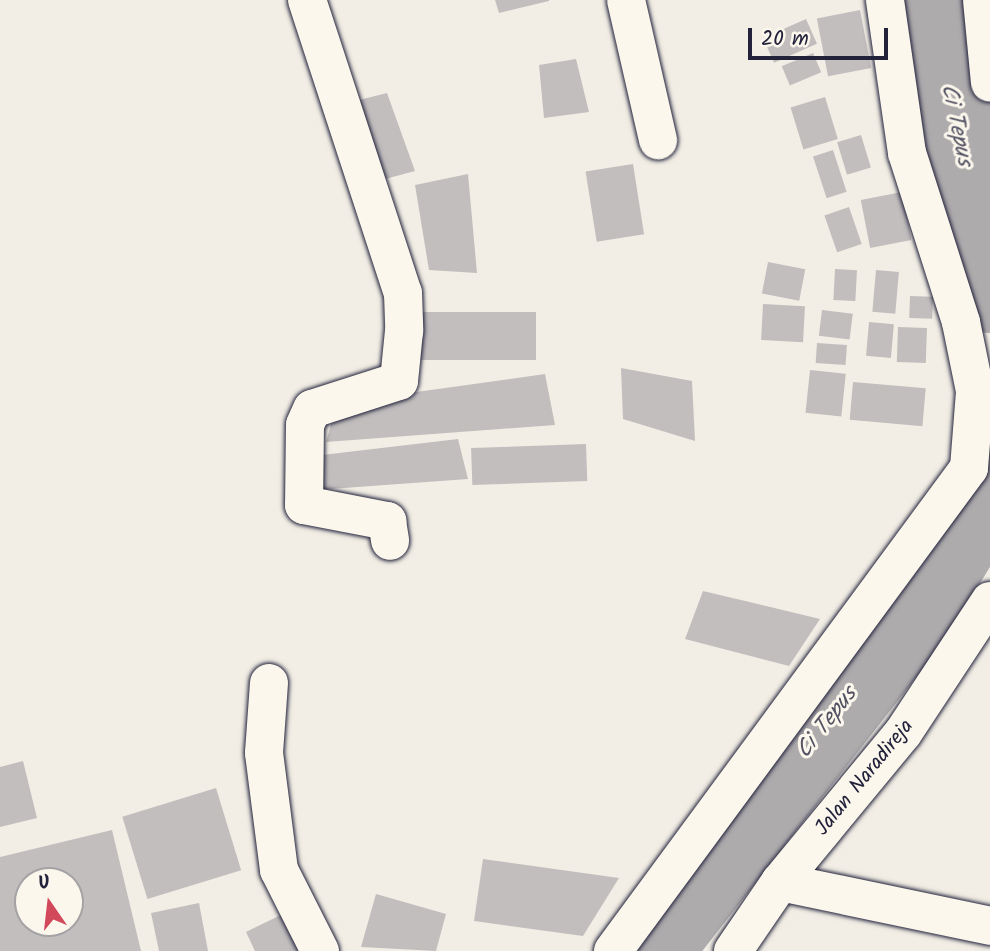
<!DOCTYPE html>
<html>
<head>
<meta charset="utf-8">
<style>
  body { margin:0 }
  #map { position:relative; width:990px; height:951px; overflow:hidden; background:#f2eee5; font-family:Kalam,sans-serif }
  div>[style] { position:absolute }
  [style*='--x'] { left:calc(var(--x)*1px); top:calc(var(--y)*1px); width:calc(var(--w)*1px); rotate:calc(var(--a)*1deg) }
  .river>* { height:84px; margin:-42px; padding:0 42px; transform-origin:42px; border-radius:42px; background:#aeabad }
  .building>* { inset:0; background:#c2bebe; transform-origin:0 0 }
  .roads { filter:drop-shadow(0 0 2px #22223b) drop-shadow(0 0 2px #22223b) }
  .minor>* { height:38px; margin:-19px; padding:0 19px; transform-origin:19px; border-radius:19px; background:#fbf7ec }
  span { translate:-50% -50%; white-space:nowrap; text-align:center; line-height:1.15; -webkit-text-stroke:6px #fbf7ec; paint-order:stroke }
  .street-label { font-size:21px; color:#22223b }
  .water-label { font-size:23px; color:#535263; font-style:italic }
  .north { position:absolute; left:14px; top:867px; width:70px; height:70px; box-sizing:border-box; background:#fbf7ec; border:2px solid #a4a2a5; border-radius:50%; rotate:346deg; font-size:19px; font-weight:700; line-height:28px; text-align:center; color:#22223b }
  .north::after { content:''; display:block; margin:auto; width:24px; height:32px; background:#d1495b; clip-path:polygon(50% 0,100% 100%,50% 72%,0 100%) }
  .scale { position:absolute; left:748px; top:28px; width:140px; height:32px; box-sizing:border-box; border:4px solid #22223b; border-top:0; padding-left:9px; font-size:21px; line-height:24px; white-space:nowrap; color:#22223b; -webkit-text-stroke:5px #fbf7ec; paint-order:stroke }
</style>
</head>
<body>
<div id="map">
  <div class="river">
    <div style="--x:931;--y:0;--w:297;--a:78.5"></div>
    <div style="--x:649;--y:951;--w:430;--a:-52"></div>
    <div style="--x:914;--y:612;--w:148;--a:-59.1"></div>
  </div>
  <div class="building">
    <div style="clip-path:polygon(495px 0,549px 0,549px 1px,499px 13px)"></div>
    <div style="left:860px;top:10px;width:59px;height:44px;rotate:79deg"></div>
    <div style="left:806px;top:19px;width:27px;height:47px;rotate:66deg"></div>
    <div style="left:813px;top:53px;width:21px;height:34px;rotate:67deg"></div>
    <div style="clip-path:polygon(576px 59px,589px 112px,544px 118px,539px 65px)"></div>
    <div style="clip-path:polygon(387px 93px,415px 171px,374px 182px,351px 102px)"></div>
    <div style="left:825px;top:97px;width:44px;height:36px;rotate:73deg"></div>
    <div style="left:861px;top:135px;width:34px;height:25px;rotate:73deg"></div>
    <div style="left:833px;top:150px;width:44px;height:21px;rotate:72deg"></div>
    <div style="left:633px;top:164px;width:71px;height:48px;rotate:81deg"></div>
    <div style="clip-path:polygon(468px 174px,477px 273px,429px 270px,415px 185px)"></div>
    <div style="left:902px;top:192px;width:49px;height:42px;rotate:79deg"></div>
    <div style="left:849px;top:207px;width:39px;height:26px;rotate:71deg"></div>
    <div style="left:768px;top:262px;width:38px;height:32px;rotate:11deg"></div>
    <div style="left:835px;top:269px;width:22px;height:31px;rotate:3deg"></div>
    <div style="left:876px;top:270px;width:23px;height:42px;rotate:5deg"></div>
    <div style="left:910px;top:296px;width:23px;height:22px;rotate:2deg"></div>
    <div style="left:763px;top:304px;width:42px;height:36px;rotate:3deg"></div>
    <div style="left:822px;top:310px;width:31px;height:26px;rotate:7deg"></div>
    <div style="left:536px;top:312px;width:48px;height:122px;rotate:90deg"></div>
    <div style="left:869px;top:322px;width:25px;height:34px;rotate:5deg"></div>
    <div style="left:898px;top:327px;width:29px;height:35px;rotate:2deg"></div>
    <div style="left:817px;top:343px;width:30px;height:20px;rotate:4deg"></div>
    <div style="clip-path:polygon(621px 368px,692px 381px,695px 441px,623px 419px)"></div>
    <div style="left:810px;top:370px;width:36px;height:43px;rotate:6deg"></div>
    <div style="clip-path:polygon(545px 374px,555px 425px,326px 442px,337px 403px)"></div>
    <div style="left:853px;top:382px;width:73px;height:38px;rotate:5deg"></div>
    <div style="clip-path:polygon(458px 439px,468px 479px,316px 490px,305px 457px)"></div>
    <div style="left:586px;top:444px;width:37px;height:115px;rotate:88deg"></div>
    <div style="clip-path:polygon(703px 591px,820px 619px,789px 666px,685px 639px)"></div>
    <div style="clip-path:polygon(23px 761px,37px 818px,0 827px,0 767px)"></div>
    <div style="left:216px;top:788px;width:86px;height:98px;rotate:73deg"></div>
    <div style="clip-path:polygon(evenodd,112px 830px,141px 951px,0 951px,0 857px,112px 830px,28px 881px,70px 881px,70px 923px,28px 923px,28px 881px)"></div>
    <div style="clip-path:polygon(483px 859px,619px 878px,583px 936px,474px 921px)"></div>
    <div style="clip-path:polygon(376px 894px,446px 914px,436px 951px,361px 947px)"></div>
    <div style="clip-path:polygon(199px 903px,208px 951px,159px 951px,151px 913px)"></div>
    <div style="clip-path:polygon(287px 912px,305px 951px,255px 951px,246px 932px)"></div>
  </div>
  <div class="roads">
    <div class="minor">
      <div style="--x:307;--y:0;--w:308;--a:71.9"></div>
      <div style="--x:403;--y:293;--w:38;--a:88"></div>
      <div style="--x:404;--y:331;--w:50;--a:95.7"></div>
      <div style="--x:399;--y:381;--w:91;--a:162.2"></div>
      <div style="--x:312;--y:409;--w:17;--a:114"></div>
      <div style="--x:305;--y:425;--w:80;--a:90.7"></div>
      <div style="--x:304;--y:505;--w:85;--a:10.9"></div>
      <div style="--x:387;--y:521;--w:20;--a:81"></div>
      <div style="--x:626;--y:0;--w:144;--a:77.1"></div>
      <div style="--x:982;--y:0;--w:83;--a:84.5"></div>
      <div style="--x:269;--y:683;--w:70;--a:94.1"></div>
      <div style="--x:264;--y:753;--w:118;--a:82.7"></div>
      <div style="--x:279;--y:870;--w:91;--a:63.2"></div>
      <div style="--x:780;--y:882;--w:215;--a:11.8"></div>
      <div style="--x:613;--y:951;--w:600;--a:-53.61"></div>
      <div style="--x:969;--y:468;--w:77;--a:-85.5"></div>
      <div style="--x:975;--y:391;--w:70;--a:-101.5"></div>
      <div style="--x:961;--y:322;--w:177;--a:-107.7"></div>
      <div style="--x:907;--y:153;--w:155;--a:-98.2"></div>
      <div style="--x:733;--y:951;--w:83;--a:-55.7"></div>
      <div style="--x:780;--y:882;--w:193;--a:-50.5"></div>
      <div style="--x:903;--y:733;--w:158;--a:-56.6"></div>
    </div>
  </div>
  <div class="street-label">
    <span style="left:865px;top:778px;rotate:-51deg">Jalan Naradireja</span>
  </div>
  <div class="water-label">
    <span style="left:956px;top:125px;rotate:78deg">Ci Tepus</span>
    <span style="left:827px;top:723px;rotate:-52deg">Ci Tepus</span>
  </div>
  <div class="north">U</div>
  <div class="scale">20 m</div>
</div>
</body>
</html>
